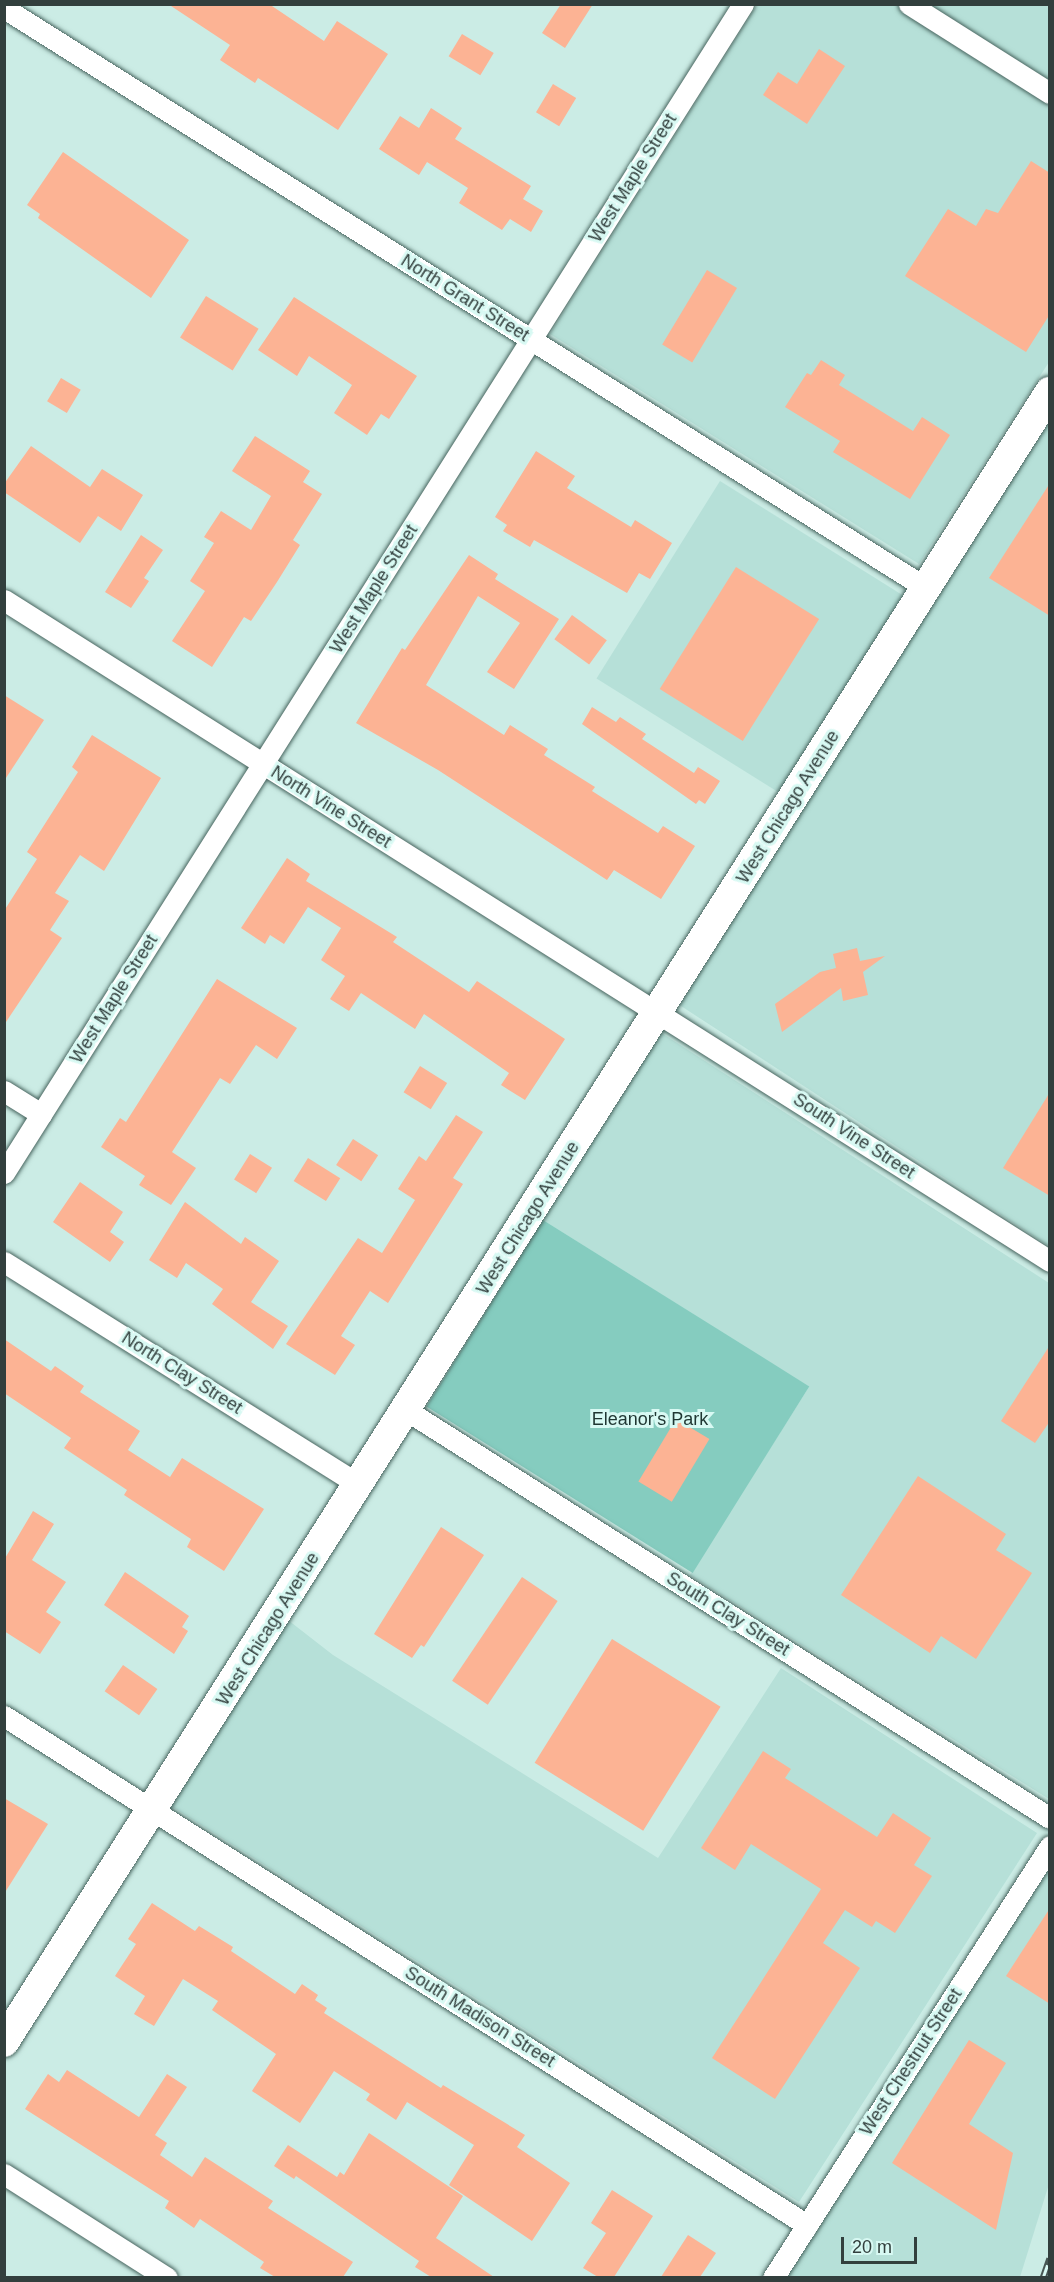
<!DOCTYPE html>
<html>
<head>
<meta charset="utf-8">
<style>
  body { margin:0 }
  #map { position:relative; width:1054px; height:2282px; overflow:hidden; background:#cbece5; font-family:Arial,sans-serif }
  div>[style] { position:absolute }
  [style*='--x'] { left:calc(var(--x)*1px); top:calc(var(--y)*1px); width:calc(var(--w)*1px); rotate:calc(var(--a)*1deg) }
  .built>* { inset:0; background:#b6e0d8; transform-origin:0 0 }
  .green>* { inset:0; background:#85ccbf; transform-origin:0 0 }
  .building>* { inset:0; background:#fcb394; transform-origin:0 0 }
  .roads { filter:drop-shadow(0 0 2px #47645e) drop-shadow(0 0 2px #47645e) }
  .minor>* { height:21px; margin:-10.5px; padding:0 10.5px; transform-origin:10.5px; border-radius:10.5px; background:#fff }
  .secondary>* { height:30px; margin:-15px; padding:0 15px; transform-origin:15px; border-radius:15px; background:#fff }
  .rail>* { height:7px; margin-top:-3.5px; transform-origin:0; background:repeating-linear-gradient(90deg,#d8f9f3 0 14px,#465653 0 28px); box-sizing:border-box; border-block:2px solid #465653 }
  span { translate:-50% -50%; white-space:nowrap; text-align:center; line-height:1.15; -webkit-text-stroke:6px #d8f9f3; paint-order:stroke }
  .street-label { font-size:18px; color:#323f3d }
  .park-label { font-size:18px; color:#1f3632 }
  .frame { position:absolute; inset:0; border:6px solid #323f3d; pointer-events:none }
  .scale { position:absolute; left:841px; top:2237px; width:76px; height:27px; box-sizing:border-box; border:3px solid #323f3d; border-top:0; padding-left:8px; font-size:18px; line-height:21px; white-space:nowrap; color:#323f3d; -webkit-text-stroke:4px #d8f9f3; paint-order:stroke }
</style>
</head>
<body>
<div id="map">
  <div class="built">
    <div style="clip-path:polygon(757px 5px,1049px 5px,1049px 362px,919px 564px,550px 334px)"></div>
    <div style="clip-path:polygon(1049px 412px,1049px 1246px,678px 1004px)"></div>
    <div style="left:720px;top:481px;width:223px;height:233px;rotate:32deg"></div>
    <div style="clip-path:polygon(660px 1032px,1049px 1283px,1049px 1799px,690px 1575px,809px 1387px,543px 1220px)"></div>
    <div style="clip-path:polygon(288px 1620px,333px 1655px,658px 1858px,781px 1668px,1037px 1833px,799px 2202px,171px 1806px)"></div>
    <div style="clip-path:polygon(1049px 1869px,1049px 2184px,1020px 2277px,783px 2278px)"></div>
  </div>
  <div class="green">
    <div style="left:543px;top:1220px;width:314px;height:220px;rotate:32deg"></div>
  </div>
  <div class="building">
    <div style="clip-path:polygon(168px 4px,269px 4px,324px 41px,337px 21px,388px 54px,338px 130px,258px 78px,255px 83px,220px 60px,230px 45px)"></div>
    <div style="clip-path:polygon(561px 4px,593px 4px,565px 48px,542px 33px)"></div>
    <div style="left:462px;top:34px;width:37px;height:26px;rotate:31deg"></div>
    <div style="clip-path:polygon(819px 49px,845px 66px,807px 124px,763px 95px,778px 72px,797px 84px)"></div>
    <div style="left:553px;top:84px;width:27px;height:33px;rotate:31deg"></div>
    <div style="clip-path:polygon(431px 108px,462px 128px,455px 139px,531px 186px,523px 199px,543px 211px,531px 232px,510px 219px,502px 230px,459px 203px,468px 188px,427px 162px,419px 175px,379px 149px,400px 116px,419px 128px)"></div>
    <div style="clip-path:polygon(63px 152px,189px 240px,151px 298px,38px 218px,40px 214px,27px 205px)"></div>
    <div style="clip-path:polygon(1031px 161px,1050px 173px,1050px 314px,1026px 352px,905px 276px,948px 209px,976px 226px,986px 209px,998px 213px)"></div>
    <div style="left:707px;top:270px;width:35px;height:87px;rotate:31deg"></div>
    <div style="left:206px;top:296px;width:62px;height:49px;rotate:32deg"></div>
    <div style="clip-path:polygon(294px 297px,417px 376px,389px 419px,381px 414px,367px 435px,334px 413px,352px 385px,309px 356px,297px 376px,258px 350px)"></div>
    <div style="clip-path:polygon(821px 360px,845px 375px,839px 385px,913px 431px,922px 417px,950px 435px,910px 499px,833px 452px,840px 441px,785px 407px,807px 373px,811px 375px)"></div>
    <div style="left:61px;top:378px;width:23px;height:27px;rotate:31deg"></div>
    <div style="clip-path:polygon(255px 436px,310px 471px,303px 482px,322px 494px,293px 540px,300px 545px,277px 582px,251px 621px,244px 617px,212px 667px,172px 641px,205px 591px,190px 581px,214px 543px,204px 537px,221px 511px,251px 530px,271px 496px,232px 471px)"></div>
    <div style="clip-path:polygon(31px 446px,90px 487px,102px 469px,143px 495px,121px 531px,98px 516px,80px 543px,4px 492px,4px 484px)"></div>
    <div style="clip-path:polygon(536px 451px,575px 476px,567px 488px,631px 527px,635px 520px,672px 543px,650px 579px,639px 573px,627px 593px,534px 540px,530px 547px,503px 531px,507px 525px,495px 517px)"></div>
    <div style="clip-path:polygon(1050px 483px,1050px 616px,989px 578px)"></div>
    <div style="clip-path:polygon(141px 535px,163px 550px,144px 578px,149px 581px,131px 608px,105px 592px)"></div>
    <div style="clip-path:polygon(469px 555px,498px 574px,495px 579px,559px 619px,514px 689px,487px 672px,520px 623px,478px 596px,426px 685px,504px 735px,510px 725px,548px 749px,544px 755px,595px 787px,592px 791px,658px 833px,663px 826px,695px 846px,661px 899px,614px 870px,607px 880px,438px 770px,356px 723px,402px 648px,405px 650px)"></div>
    <div style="left:736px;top:567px;width:98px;height:144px;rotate:32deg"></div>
    <div style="left:572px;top:615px;width:43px;height:30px;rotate:36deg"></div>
    <div style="clip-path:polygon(4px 695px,44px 720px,4px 781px)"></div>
    <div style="clip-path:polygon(592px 707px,616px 722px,620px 717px,646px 734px,642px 739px,694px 773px,698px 767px,720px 781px,705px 804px,699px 800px,696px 804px,582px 724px)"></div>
    <div style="clip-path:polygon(92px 735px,161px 778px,104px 871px,80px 855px,55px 893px,69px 901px,50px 930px,62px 938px,4px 1025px,4px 911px,37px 859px,27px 852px,78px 772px,72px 767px)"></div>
    <div style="clip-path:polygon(287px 858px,310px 874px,306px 881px,397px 937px,393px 942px,469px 992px,477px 981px,565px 1039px,525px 1100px,501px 1085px,509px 1073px,424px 1014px,415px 1029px,361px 993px,349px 1011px,330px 999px,345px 976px,321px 960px,341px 928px,308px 907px,284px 944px,270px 935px,265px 944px,241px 928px)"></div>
    <div style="clip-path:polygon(857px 948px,860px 961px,885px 956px,863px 972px,868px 995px,843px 1001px,841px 988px,782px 1032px,775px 1004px,820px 972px,836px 968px,833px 954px)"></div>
    <div style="clip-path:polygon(217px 979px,297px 1028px,277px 1059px,256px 1045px,230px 1084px,220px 1078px,172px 1152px,196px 1168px,171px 1205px,139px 1185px,145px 1176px,101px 1147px,120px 1118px,126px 1122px)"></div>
    <div style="left:420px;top:1066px;width:32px;height:31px;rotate:32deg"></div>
    <div style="clip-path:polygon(1050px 1092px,1050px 1196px,1003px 1168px)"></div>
    <div style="clip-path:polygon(456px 1115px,483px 1132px,453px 1178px,463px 1184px,388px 1303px,370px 1291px,341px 1336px,355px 1345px,335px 1375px,286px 1344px,358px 1238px,382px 1253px,415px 1200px,398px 1189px,419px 1156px,426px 1161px)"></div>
    <div style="left:353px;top:1139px;width:30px;height:31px;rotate:33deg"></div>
    <div style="left:250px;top:1154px;width:26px;height:30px;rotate:32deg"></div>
    <div style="left:308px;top:1158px;width:38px;height:27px;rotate:32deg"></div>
    <div style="clip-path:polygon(80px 1182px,123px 1212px,110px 1232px,124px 1242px,110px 1262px,53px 1222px)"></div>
    <div style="clip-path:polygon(185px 1202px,241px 1244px,245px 1237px,279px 1261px,251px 1302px,288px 1326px,273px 1349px,212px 1304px,223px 1289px,186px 1263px,177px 1278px,149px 1260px)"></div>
    <div style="clip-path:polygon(4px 1339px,51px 1371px,55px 1366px,84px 1386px,80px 1392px,140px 1431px,128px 1450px,170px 1477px,182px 1458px,264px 1509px,224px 1571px,187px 1547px,191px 1539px,124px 1495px,127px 1490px,64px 1448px,71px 1438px,4px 1393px)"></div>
    <div style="clip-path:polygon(1050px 1345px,1050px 1421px,1035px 1443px,1001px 1421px)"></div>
    <div style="left:676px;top:1419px;width:39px;height:73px;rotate:31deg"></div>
    <div style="clip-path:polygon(918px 1476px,1006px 1534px,996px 1550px,1032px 1573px,976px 1659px,941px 1636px,930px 1653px,841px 1595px)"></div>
    <div style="clip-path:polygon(33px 1511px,54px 1524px,32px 1560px,66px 1582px,46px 1612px,61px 1622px,40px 1654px,4px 1631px,4px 1560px)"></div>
    <div style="clip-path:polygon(441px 1527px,484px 1555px,424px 1647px,421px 1645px,412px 1658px,374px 1634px)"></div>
    <div style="clip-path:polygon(125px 1572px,189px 1616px,182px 1627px,188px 1631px,174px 1654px,104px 1605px)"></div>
    <div style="left:522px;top:1577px;width:43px;height:125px;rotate:34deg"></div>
    <div style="left:612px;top:1639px;width:128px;height:146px;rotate:32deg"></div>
    <div style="left:123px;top:1665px;width:42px;height:32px;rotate:35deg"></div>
    <div style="clip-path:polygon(763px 1751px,791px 1769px,785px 1778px,877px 1837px,893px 1813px,931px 1838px,914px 1865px,932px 1876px,895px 1933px,876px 1921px,872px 1927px,845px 1910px,823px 1943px,860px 1968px,775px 2099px,712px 2058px,821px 1889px,751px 1844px,735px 1870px,701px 1848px)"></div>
    <div style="clip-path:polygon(4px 1798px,48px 1824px,4px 1894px)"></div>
    <div style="clip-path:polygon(152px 1903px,195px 1931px,199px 1926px,233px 1947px,231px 1951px,295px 1994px,302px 1984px,318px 1995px,315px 2000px,327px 2008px,324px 2013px,441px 2088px,443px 2085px,525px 2135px,517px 2147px,570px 2183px,532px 2241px,449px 2185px,474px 2145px,407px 2102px,396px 2120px,366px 2100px,370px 2094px,334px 2071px,300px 2123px,252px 2091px,276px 2054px,212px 2010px,218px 2001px,183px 1979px,154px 2026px,134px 2014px,145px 1996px,115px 1976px,136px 1944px,128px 1939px)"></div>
    <div style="clip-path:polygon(1050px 1908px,1050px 2004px,1006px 1976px)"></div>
    <div style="clip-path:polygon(969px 2040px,1006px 2063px,969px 2124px,1013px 2153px,996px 2230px,892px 2163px)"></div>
    <div style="clip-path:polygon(67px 2070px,139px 2117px,167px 2074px,187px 2087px,155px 2135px,167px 2143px,160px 2155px,192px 2177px,205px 2157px,273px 2201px,268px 2208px,353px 2262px,343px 2277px,275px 2277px,260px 2268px,264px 2262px,200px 2219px,194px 2228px,165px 2208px,169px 2201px,25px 2109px,48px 2074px,59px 2082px)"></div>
    <div style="clip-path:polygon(369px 2133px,463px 2196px,436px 2238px,494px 2277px,431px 2277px,415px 2267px,419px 2261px,296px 2176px,294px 2179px,274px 2166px,288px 2145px,337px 2177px,340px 2172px,344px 2175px)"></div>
    <div style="clip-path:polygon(612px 2190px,653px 2216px,614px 2277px,598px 2277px,583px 2268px,606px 2233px,591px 2223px)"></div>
    <div style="clip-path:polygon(688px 2235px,716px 2253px,700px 2277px,661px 2277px)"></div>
  </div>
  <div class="roads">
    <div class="minor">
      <div style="--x:909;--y:4;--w:167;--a:32.3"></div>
      <div style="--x:4;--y:8;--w:1089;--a:32.17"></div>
      <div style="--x:4;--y:600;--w:1237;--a:32.29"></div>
      <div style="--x:4;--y:1091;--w:44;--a:31.9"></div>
      <div style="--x:4;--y:1173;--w:1383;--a:-57.7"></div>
      <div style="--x:4;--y:1262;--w:419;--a:32.1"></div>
      <div style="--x:406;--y:1410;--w:762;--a:32.36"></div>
      <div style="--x:4;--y:1716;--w:951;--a:32.37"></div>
      <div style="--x:4;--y:2174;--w:193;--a:32.5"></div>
      <div style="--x:773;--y:2278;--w:513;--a:-57.33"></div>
    </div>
    <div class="secondary">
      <div style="--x:4;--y:2042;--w:1954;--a:-57.63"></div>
    </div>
  </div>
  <div class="rail">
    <div style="--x:1043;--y:2278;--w:21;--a:-71"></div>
  </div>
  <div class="street-label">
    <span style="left:633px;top:178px;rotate:-58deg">West Maple Street</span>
    <span style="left:465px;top:298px;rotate:32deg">North Grant Street</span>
    <span style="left:374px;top:589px;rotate:-58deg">West Maple Street</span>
    <span style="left:331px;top:807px;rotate:32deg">North Vine Street</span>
    <span style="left:788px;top:807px;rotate:-58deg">West Chicago Avenue</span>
    <span style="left:114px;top:999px;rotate:-58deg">West Maple Street</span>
    <span style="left:854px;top:1136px;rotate:33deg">South Vine Street</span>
    <span style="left:528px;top:1218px;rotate:-58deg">West Chicago Avenue</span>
    <span style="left:182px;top:1373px;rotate:32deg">North Clay Street</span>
    <span style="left:728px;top:1614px;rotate:32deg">South Clay Street</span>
    <span style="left:268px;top:1629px;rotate:-58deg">West Chicago Avenue</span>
    <span style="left:480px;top:2017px;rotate:32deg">South Madison Street</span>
    <span style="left:911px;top:2062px;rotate:-57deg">West Chestnut Street</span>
  </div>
  <div class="park-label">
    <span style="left:650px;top:1419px">Eleanor's Park</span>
  </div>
  <div class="frame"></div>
  <div class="scale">20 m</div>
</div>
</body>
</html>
